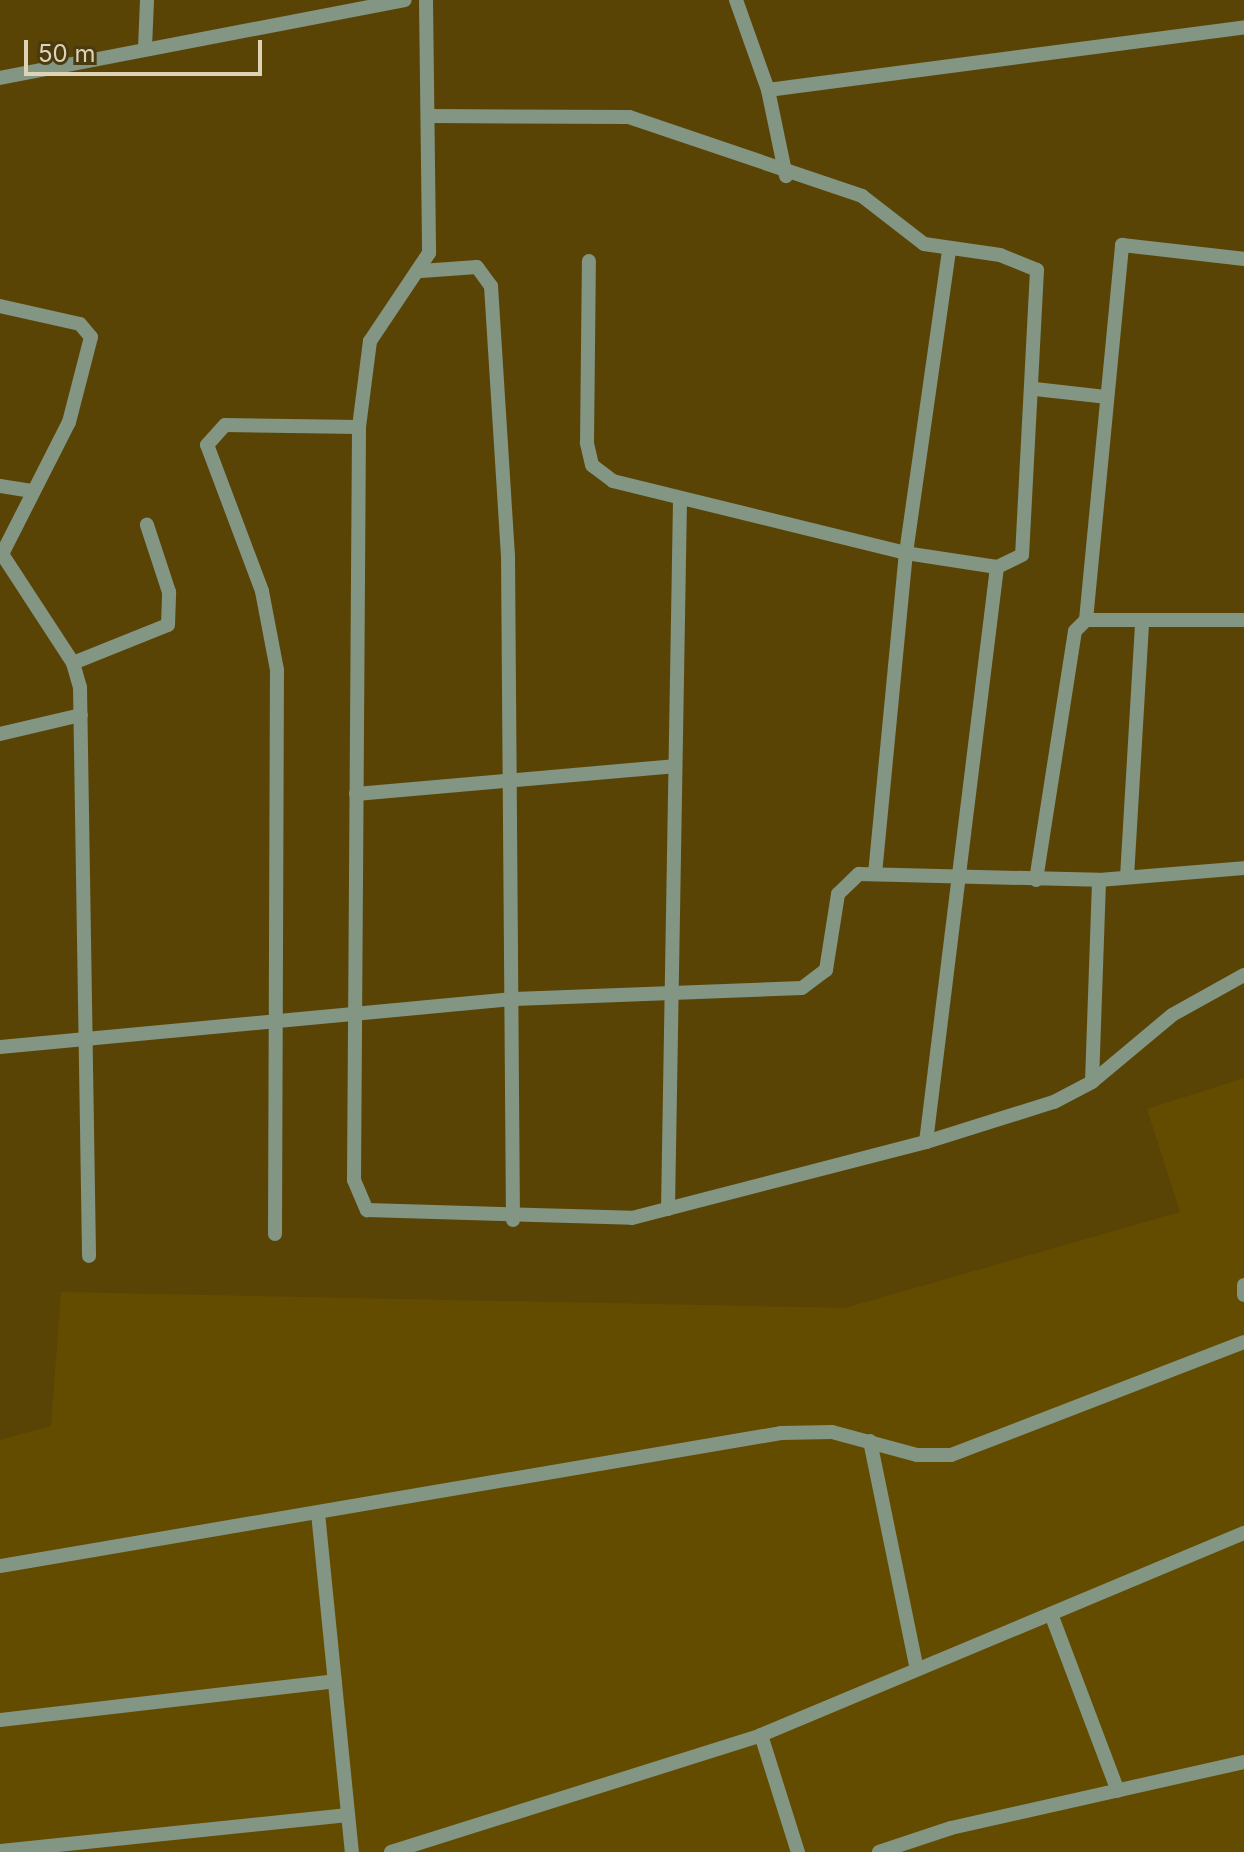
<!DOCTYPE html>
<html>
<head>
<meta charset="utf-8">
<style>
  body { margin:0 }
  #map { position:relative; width:1244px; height:1852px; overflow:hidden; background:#594406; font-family:Inter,sans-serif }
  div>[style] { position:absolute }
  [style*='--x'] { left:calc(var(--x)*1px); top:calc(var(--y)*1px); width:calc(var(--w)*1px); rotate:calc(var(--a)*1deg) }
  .built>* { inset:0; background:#634b00 }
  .minor>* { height:14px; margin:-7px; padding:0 7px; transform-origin:7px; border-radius:7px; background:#829683 }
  span { translate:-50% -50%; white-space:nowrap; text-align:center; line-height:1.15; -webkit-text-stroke:8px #4a3a10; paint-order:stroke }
  .scale { position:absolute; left:24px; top:40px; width:238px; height:36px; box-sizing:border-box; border:4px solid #ded2b7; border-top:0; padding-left:10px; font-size:24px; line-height:28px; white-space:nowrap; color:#ded2b7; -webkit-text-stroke:6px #4a3a10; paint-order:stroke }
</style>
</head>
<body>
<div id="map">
  <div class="built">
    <div style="clip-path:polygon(1244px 1078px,1244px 1852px,0 1852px,0 1440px,51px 1426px,61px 1292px,845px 1308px,1180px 1212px,1147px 1109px)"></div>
  </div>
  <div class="minor">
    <div style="--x:426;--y:0;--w:253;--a:89.3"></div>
    <div style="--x:429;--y:253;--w:106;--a:123.8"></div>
    <div style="--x:370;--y:341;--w:87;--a:97.3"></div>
    <div style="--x:359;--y:427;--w:753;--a:90.38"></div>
    <div style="--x:354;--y:1180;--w:33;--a:67"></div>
    <div style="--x:367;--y:1210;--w:265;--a:1.7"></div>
    <div style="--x:632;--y:1218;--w:304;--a:-14.5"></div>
    <div style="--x:926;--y:1142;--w:134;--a:-17.4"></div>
    <div style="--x:1054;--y:1102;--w:43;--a:-27.8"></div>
    <div style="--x:1092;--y:1082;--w:104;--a:-39.9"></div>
    <div style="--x:1172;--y:1015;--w:82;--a:-29.1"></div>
    <div style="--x:736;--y:0;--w:96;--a:70.4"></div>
    <div style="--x:768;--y:90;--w:88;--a:78.2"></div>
    <div style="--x:145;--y:48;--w:48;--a:-87.6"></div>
    <div style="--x:0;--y:78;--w:412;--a:-10.9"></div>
    <div style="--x:768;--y:90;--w:480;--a:-7.5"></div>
    <div style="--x:429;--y:116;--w:200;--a:0.3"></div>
    <div style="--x:629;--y:117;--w:246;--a:18.7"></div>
    <div style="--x:862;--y:196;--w:78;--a:37.7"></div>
    <div style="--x:924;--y:244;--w:77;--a:8.2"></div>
    <div style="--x:1000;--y:255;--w:40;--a:22"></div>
    <div style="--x:1037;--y:270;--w:285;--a:93"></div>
    <div style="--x:1022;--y:555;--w:28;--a:154"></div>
    <div style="--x:997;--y:567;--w:92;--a:-171.3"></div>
    <div style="--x:906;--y:553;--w:302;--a:-166.2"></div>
    <div style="--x:613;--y:481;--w:26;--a:-143"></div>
    <div style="--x:592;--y:465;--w:23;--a:-103"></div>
    <div style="--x:587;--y:443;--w:182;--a:-89.4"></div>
    <div style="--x:421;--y:271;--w:56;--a:-4.1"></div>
    <div style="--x:477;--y:267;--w:24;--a:54"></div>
    <div style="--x:491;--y:286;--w:271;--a:86.4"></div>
    <div style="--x:508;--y:556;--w:664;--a:89.57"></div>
    <div style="--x:0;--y:306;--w:82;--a:12.7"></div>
    <div style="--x:80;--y:324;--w:17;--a:50"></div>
    <div style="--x:91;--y:337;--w:88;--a:104.5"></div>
    <div style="--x:69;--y:422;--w:148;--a:116.9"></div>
    <div style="--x:2;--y:554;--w:130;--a:56.9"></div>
    <div style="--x:73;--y:663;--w:25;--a:74"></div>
    <div style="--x:80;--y:687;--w:569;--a:89.09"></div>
    <div style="--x:1035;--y:389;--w:71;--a:6.4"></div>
    <div style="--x:0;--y:486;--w:32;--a:9"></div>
    <div style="--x:1086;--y:620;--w:377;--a:-84.5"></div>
    <div style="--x:1122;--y:245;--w:123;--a:6.5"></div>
    <div style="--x:73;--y:663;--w:102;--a:-21.8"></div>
    <div style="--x:168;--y:625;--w:33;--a:-88"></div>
    <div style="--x:169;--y:592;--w:71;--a:-108.2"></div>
    <div style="--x:0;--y:734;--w:83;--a:-13.2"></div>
    <div style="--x:356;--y:794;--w:319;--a:-5"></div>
    <div style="--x:875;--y:874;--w:322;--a:-84.5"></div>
    <div style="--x:906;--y:553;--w:305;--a:-81.9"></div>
    <div style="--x:1127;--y:877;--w:255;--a:-86.6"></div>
    <div style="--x:1036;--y:880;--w:252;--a:-81.1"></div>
    <div style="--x:1075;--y:631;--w:16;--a:-45"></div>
    <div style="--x:1086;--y:620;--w:158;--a:0"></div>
    <div style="--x:0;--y:1047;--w:516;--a:-5.34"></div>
    <div style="--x:514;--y:999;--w:288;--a:-2.2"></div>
    <div style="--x:802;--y:988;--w:30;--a:-37"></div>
    <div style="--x:826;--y:970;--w:77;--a:-81"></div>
    <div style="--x:838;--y:894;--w:29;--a:-44"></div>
    <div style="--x:859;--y:874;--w:240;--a:1.4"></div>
    <div style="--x:1099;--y:880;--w:145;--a:-4.7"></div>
    <div style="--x:1092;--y:1082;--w:202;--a:-88"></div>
    <div style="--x:926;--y:1142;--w:579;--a:-82.96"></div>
    <div style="--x:668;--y:1209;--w:710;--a:-89.03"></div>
    <div style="--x:275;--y:1234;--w:564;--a:-89.8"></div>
    <div style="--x:277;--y:670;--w:80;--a:-100.8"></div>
    <div style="--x:262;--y:591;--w:156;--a:-110.6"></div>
    <div style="--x:207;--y:445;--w:27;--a:-48"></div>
    <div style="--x:225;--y:425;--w:134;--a:0.9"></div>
    <div style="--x:1244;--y:1285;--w:10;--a:90"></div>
    <div style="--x:870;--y:1441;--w:233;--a:78.4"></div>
    <div style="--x:318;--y:1513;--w:341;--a:84.3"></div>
    <div style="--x:0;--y:1566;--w:792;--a:-9.66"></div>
    <div style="--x:781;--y:1433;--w:51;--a:-1.1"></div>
    <div style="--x:832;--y:1432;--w:88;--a:15.1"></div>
    <div style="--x:917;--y:1455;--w:34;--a:0"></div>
    <div style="--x:951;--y:1455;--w:314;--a:-21.1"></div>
    <div style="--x:1051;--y:1614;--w:189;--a:69.3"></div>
    <div style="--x:0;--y:1720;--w:337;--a:-6.6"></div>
    <div style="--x:761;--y:1735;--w:123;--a:72.5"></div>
    <div style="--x:0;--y:1851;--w:350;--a:-5.9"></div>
    <div style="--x:391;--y:1852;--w:388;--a:-17.5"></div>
    <div style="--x:761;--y:1735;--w:524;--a:-22.7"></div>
    <div style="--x:879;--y:1852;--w:76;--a:-18.4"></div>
    <div style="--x:951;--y:1828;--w:300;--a:-12.7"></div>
  </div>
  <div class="scale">50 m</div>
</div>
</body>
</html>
